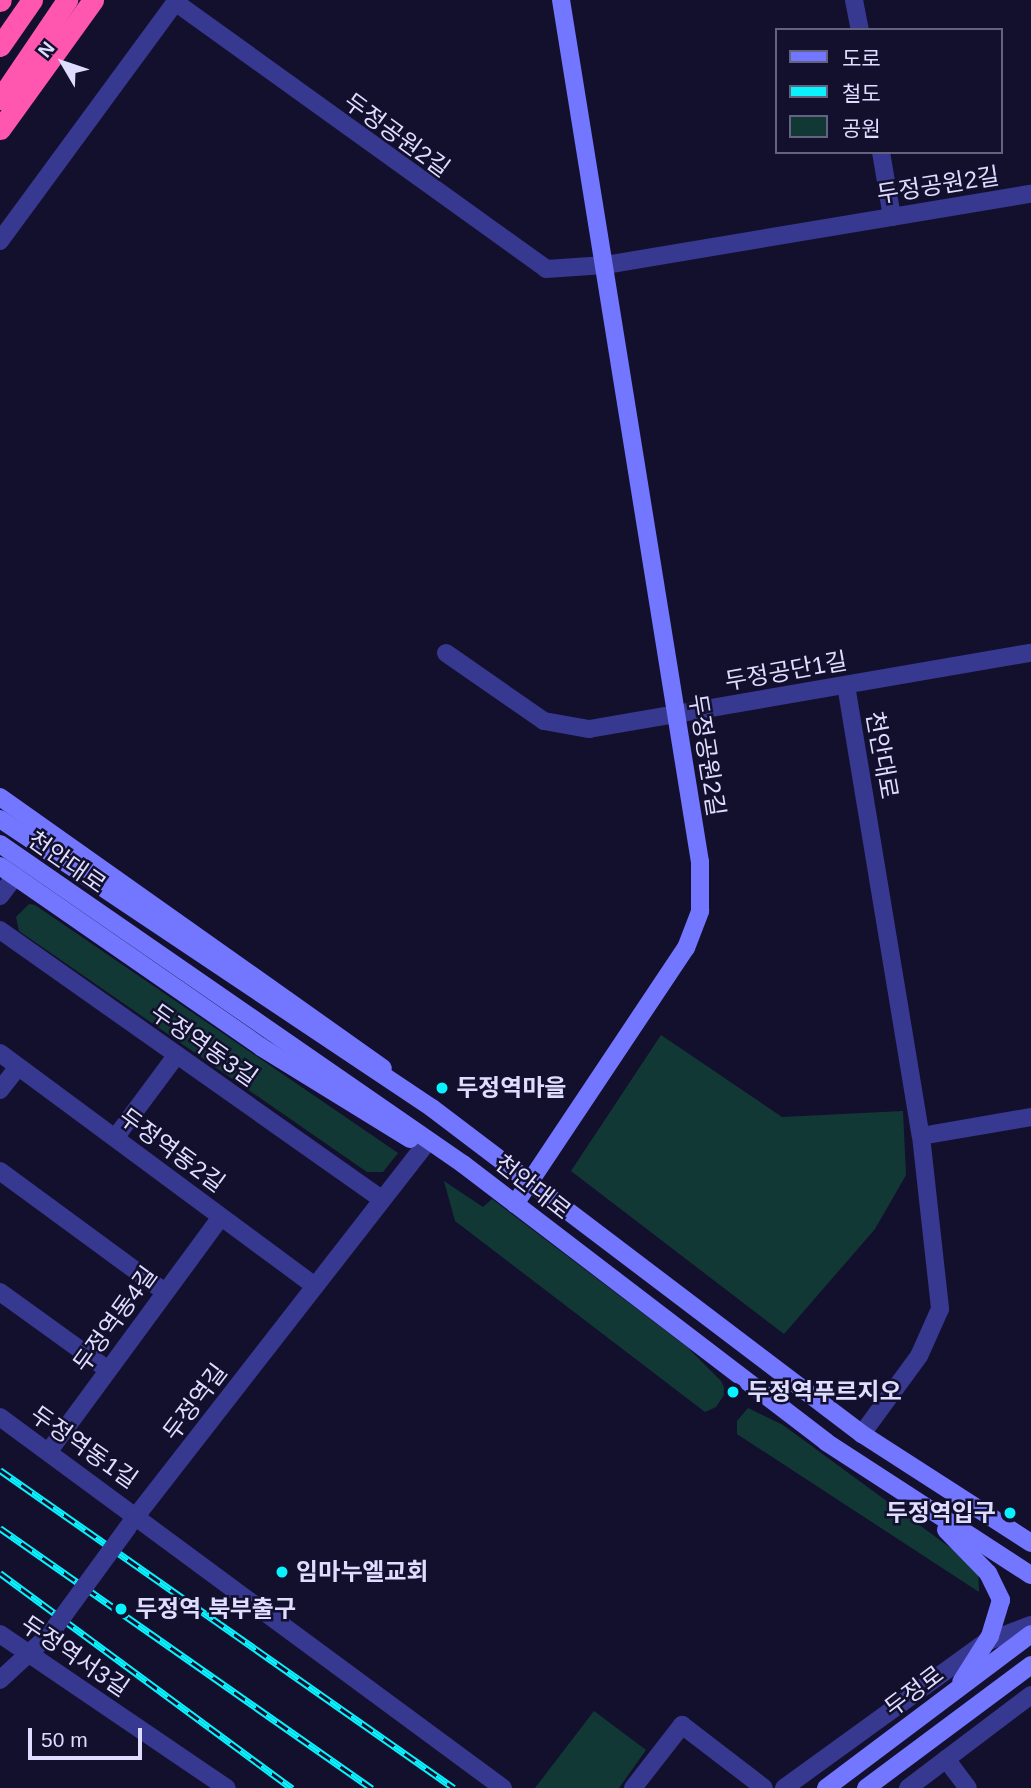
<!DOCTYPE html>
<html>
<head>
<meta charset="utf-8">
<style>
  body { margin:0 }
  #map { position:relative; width:1031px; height:1788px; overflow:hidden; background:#13102d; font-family:Helvetica,"Noto Sans KR",sans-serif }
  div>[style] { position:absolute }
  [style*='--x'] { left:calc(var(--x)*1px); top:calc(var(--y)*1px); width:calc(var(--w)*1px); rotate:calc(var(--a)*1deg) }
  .green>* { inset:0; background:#123835 }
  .street>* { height:18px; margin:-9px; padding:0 9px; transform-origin:9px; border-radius:9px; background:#373890 }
  .secondary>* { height:18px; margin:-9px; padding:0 9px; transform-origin:9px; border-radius:9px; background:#7376ff }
  .highway>* { height:21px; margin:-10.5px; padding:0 10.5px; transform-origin:10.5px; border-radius:10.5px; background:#ff57b0 }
  .rail>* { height:7px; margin-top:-3.5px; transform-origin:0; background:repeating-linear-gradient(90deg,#13102d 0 13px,#08f2ff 0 26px); box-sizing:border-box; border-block:2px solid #08f2ff }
  .street-bridge>* { height:18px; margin:-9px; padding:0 9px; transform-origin:9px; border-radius:9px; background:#373890 }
  .dots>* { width:19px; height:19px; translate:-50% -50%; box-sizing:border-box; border:4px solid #13102d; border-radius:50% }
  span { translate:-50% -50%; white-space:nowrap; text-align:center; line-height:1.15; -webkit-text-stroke:5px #13102d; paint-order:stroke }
  .street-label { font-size:24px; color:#dedcff }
  .poi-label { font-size:24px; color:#dedcff; font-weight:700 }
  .left { translate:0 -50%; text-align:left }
  .right { translate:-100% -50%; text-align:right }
  .legend { position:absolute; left:775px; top:28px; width:228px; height:126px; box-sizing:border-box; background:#13102d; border:2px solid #646281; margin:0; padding:9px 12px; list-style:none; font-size:21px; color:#dedcff }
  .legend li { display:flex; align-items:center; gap:14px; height:35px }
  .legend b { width:35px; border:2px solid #646281 }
  .north { position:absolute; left:28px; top:28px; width:70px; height:70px; -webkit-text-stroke:5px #13102d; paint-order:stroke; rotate:309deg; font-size:19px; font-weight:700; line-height:28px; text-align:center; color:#dedcff }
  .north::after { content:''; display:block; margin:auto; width:24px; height:32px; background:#dedcff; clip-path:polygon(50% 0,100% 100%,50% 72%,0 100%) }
  .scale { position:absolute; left:28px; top:1728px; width:114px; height:32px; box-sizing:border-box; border:4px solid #dedcff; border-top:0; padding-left:9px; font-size:21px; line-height:24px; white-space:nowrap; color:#dedcff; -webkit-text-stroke:5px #13102d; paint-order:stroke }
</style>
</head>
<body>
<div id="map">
  <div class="green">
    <div style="clip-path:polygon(29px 904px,35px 905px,398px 1153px,383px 1172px,367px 1172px,19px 931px,16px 917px)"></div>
    <div style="clip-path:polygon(661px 1035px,782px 1117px,903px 1111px,906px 1175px,875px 1229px,784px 1334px,571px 1171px)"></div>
    <div style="clip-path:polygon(444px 1181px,483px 1207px,492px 1199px,687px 1347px,721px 1381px,726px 1392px,716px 1407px,705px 1412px,455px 1221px)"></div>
    <div style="clip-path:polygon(748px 1408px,783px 1425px,978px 1568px,979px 1592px,737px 1434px,737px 1421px)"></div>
    <div style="clip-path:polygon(594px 1711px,646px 1750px,619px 1788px,535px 1788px)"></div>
  </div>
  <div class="street">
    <div style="--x:854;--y:0;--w:31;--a:79"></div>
    <div style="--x:175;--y:2;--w:457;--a:35.7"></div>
    <div style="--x:546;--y:269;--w:59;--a:-3.9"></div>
    <div style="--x:605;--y:265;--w:432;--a:-9.5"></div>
    <div style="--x:881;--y:152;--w:66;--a:80.4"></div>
    <div style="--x:0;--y:241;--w:299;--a:-53.7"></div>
    <div style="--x:446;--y:653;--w:119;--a:34.8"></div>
    <div style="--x:544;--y:721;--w:46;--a:10.1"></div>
    <div style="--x:589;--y:729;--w:448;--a:-9.8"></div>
    <div style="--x:846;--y:685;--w:457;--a:80.6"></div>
    <div style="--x:921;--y:1136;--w:174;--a:83.7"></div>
    <div style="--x:940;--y:1309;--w:51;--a:114.1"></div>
    <div style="--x:919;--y:1356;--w:97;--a:126.2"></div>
    <div style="--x:0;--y:896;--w:25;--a:-53"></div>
    <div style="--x:0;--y:930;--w:467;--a:35.2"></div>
    <div style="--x:0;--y:1053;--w:392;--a:36.5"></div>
    <div style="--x:0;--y:1090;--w:29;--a:-52"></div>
    <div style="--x:921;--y:1136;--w:112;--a:-9.8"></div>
    <div style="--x:115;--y:1138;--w:102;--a:-53.4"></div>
    <div style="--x:0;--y:1171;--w:205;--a:36.3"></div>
    <div style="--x:0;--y:1292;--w:133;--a:35.8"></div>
    <div style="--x:0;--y:1417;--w:625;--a:36.41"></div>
    <div style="--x:49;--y:1451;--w:290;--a:-53.7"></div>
    <div style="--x:130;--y:1524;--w:477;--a:-52.1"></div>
    <div style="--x:0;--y:1634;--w:274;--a:34.2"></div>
    <div style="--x:0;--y:1680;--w:68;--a:-42.6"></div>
    <div style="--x:946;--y:1759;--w:36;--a:53"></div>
    <div style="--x:633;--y:1788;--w:80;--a:-52.1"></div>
    <div style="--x:682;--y:1725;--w:103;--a:37.5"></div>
    <div style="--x:784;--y:1788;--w:249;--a:-35.9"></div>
    <div style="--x:986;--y:1642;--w:48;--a:-20.7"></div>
    <div style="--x:908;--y:1788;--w:154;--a:-37.1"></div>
  </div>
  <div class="secondary">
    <div style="--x:0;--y:797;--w:469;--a:35.3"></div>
    <div style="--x:0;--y:819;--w:520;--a:33.78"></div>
    <div style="--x:432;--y:1108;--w:540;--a:37.17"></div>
    <div style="--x:862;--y:1434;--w:201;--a:32.8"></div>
    <div style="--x:0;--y:844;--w:563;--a:34.65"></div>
    <div style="--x:463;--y:1164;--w:457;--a:37.4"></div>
    <div style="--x:826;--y:1442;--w:244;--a:33"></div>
    <div style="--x:0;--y:866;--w:318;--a:34.7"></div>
    <div style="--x:261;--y:1047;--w:175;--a:31.7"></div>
    <div style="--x:515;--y:1204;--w:308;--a:-56.3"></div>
    <div style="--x:686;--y:948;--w:40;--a:-69"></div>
    <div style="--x:700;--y:911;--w:49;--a:-90"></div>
    <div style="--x:700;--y:862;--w:873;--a:-99.16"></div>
    <div style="--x:946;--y:1530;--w:60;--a:45.7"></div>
    <div style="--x:988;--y:1573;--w:30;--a:64"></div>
    <div style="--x:1001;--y:1600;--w:38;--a:107"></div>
    <div style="--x:990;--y:1636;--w:54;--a:122.2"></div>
    <div style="--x:826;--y:1788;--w:256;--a:-36.9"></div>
    <div style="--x:866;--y:1788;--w:206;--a:-36.7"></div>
  </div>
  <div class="highway">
    <div style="--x:0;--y:1;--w:1;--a:-45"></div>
    <div style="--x:0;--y:46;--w:56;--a:-55.2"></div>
    <div style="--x:0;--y:99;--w:120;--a:-55.9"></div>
    <div style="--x:0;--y:129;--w:159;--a:-54.2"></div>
  </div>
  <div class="rail">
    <div style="--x:0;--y:1470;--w:554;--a:35.01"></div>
    <div style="--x:0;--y:1528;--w:454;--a:35"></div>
    <div style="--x:0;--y:1573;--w:363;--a:36.4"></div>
  </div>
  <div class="street-bridge">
    <div style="--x:50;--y:1634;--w:132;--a:-53.9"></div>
  </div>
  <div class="dots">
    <div style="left:442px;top:1088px;background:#08f2ff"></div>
    <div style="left:733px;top:1392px;background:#08f2ff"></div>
    <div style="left:1010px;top:1513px;background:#08f2ff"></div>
    <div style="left:282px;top:1572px;background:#08f2ff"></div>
    <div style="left:121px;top:1609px;background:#08f2ff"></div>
  </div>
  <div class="street-label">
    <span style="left:397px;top:135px;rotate:36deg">두정공원2길</span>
    <span style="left:938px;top:185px;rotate:-9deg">두정공원2길</span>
    <span style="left:786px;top:671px;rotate:-10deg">두정공단1길</span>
    <span style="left:707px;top:755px;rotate:81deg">두정공원2길</span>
    <span style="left:882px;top:755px;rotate:80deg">천안대로</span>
    <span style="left:67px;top:862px;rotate:35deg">천안대로</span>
    <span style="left:204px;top:1045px;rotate:35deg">두정역동3길</span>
    <span style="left:172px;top:1150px;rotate:36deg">두정역동2길</span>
    <span style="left:533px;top:1187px;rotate:38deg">천안대로</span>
    <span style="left:115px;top:1319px;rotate:-54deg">두정역동4길</span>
    <span style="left:195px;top:1402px;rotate:-53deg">두정역길</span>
    <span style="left:84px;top:1447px;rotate:35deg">두정역동1길</span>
    <span style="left:75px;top:1656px;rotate:34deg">두정역서3길</span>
    <span style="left:914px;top:1691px;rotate:-37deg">두정로</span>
  </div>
  <div class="poi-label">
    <span class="left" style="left:456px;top:1088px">두정역마을</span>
    <span class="left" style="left:747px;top:1392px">두정역푸르지오</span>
    <span class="right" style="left:996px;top:1513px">두정역입구</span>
    <span class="left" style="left:296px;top:1572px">임마누엘교회</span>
    <span class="left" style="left:135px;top:1609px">두정역 북부출구</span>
  </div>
  <ul class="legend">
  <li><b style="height:9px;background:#7376ff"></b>도로</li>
  <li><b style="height:9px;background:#08f2ff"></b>철도</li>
  <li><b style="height:19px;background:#123835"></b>공원</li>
  </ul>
  <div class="north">N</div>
  <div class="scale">50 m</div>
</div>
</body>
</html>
